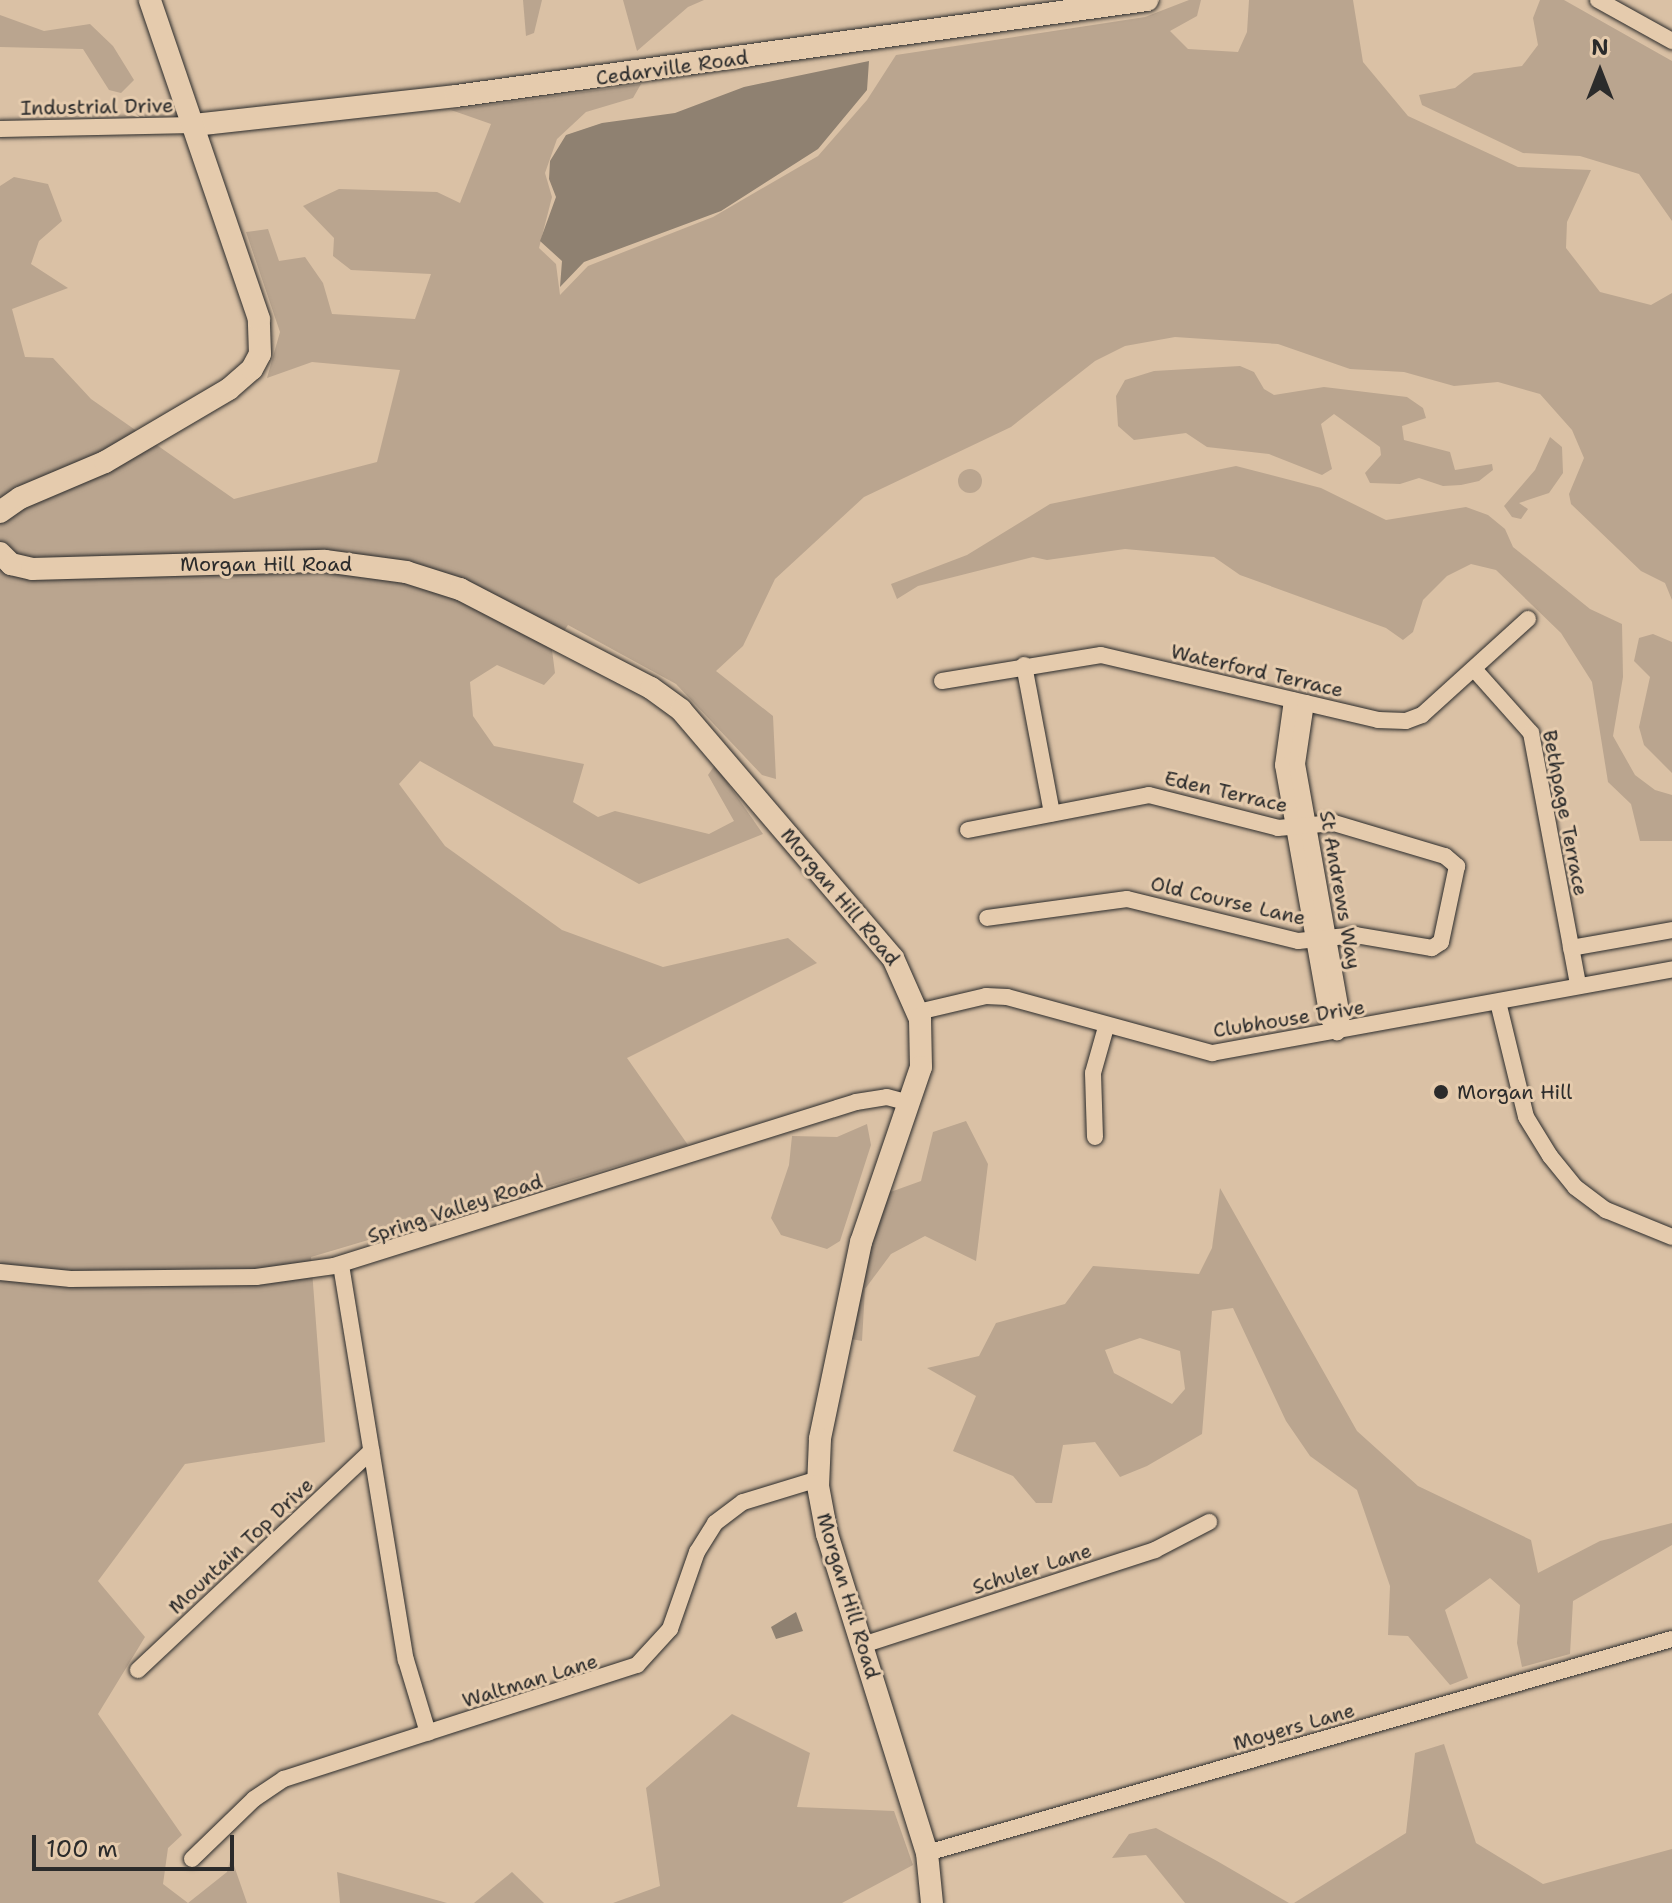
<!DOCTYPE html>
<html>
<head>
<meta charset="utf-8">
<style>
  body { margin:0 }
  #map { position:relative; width:1672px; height:1903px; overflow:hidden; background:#dac1a5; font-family:"Shantell Sans",sans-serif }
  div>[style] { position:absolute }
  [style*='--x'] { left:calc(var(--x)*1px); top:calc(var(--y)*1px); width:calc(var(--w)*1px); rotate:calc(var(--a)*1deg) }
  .green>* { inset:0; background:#baa58f }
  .round { border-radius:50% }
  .water>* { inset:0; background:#8f8171 }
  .roads { filter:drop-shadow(0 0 2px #2b2b2b) drop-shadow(0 0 2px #2b2b2b) }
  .minor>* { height:16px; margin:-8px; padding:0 8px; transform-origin:8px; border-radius:8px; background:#e5cbad }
  .secondary>* { height:22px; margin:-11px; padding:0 11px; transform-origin:11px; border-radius:11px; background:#e5cbad }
  .dots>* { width:22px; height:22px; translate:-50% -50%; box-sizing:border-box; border:4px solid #e5cbad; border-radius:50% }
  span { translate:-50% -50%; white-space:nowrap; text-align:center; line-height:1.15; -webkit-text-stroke:6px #e5cbad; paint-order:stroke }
  .street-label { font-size:20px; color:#2b2b2b }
  .poi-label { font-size:20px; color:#2b2b2b }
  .left { translate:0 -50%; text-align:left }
  .north { position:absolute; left:1560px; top:32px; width:80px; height:80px; -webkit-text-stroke:6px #e5cbad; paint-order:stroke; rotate:0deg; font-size:22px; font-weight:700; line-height:32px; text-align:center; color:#2b2b2b }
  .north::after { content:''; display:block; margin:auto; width:28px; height:36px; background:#2b2b2b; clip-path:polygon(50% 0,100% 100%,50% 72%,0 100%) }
  .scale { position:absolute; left:32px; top:1835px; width:202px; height:36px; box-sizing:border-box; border:4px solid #2b2b2b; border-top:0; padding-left:10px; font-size:24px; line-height:28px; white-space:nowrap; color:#2b2b2b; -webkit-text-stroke:6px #e5cbad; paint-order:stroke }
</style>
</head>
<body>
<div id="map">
  <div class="green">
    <div style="clip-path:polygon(523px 0,542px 0,534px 33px,526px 36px)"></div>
    <div style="clip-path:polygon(623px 0,704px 0,688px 7px,637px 51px)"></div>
    <div style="clip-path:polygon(1189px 0,1201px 0,1197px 16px,1170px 31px,1188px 49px,1238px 52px,1247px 32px,1249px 0,1353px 0,1363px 62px,1408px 116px,1518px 167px,1591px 170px,1567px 222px,1566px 248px,1600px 292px,1651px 305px,1672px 293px,1672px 600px,1665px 583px,1641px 571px,1571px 504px,1569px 494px,1584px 458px,1572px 430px,1540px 394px,1498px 382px,1454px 386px,1404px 372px,1350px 369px,1278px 344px,1175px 337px,1125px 346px,1095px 361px,1011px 427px,864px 497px,775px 579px,743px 646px,716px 671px,773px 716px,776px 779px,762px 775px,676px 684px,568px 625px,552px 650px,555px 673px,544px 685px,497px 665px,470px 682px,473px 716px,494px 746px,584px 764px,573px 802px,598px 817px,615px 811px,709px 834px,734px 821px,708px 775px,715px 765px,763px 834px,639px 884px,420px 761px,399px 784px,445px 846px,562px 930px,663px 967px,788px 938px,817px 963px,627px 1058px,688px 1145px,311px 1257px,325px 1442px,185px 1464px,98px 1581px,145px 1637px,98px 1714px,182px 1835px,168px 1848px,163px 1884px,188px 1903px,0 1903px,0 186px,14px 177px,48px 184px,62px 221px,39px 241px,31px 264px,68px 288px,12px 309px,25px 357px,53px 358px,91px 399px,234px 499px,377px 462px,400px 370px,312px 362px,267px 378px,280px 332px,246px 232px,268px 229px,279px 261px,305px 257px,323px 283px,332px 314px,415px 319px,431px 274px,351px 270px,333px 256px,334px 238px,303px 206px,339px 189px,437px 192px,460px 203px,491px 124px,451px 110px,641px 84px,633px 98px,586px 112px,557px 139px,545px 173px,552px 197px,539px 248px,556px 264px,560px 295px,588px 266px,713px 217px,818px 156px,867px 100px,896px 55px,1145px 17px)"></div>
    <div style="clip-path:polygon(1540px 0,1564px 0,1672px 61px,1672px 221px,1639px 174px,1580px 156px,1523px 153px,1422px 105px,1419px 95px,1455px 88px,1474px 73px,1522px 66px,1538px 45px,1533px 18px)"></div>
    <div style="clip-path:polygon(0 15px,44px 31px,90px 24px,113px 46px,134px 80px,121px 93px,109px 90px,83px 49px,0 47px)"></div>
    <div style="clip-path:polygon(1240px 366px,1254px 372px,1264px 389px,1274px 395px,1324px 387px,1407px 397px,1423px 408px,1426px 418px,1402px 426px,1404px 440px,1450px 452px,1455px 470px,1492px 464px,1493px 470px,1479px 481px,1461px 485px,1443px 486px,1419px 478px,1400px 484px,1370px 483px,1365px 473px,1381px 455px,1380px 447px,1334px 414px,1321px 424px,1332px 469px,1322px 475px,1269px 454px,1207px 447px,1186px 433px,1134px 440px,1118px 426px,1116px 396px,1125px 380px,1154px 371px)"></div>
    <div style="clip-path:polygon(1550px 437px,1562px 447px,1563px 473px,1549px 493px,1519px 503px,1528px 509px,1521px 519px,1512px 517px,1504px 506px,1535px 470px)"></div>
    <div style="clip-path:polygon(1236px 466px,1321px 488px,1386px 520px,1466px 507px,1488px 515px,1505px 529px,1513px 547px,1590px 609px,1622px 624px,1623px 677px,1613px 736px,1635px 775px,1655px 790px,1672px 795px,1672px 841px,1640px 841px,1631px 804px,1608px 782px,1592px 682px,1561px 633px,1496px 570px,1471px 564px,1447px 576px,1423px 600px,1413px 632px,1403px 640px,1386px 628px,1240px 575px,1214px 557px,1125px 549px,1047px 560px,1033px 557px,918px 586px,897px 599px,891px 584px,967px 555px,1050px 504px)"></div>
    <div class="round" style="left:958px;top:469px;width:24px;height:24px"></div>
    <div style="clip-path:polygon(1653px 634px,1672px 642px,1672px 773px,1644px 745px,1639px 727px,1650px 677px,1634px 661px,1639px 638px)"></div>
    <div style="clip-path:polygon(966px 1121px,988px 1164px,976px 1261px,925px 1236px,891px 1254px,865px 1289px,862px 1341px,851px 1339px,871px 1231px,885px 1194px,921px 1181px,933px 1132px)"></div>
    <div style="clip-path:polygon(867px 1124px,871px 1145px,840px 1241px,827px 1249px,781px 1235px,771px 1218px,789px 1165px,792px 1136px,837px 1137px)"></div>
    <div style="clip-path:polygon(evenodd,1220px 1188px,1357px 1431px,1418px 1486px,1531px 1540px,1538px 1573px,1600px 1541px,1672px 1523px,1672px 1545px,1573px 1601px,1570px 1654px,1522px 1667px,1517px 1643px,1520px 1605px,1490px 1578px,1445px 1610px,1468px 1678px,1450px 1685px,1408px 1636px,1388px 1635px,1390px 1586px,1357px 1490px,1310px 1456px,1286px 1421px,1233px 1308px,1212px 1311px,1202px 1434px,1147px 1466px,1120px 1477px,1095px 1442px,1063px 1445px,1052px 1503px,1036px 1503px,1013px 1476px,953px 1451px,976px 1396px,927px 1368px,979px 1356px,996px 1323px,1065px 1304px,1093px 1266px,1199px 1274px,1212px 1248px,1220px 1188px,1140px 1338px,1180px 1351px,1185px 1389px,1172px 1404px,1114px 1373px,1105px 1350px,1140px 1338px)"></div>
    <div style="clip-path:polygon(732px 1714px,810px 1753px,797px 1807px,894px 1811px,913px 1865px,842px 1903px,613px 1903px,660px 1886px,646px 1788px)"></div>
    <div style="clip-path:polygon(1444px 1744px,1476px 1843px,1543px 1884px,1672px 1849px,1672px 1903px,1294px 1903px,1406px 1833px,1415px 1753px)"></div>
    <div style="clip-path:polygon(1156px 1828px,1217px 1861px,1289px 1903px,1185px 1903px,1146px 1855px,1112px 1858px,1129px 1834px)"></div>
    <div style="clip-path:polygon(231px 1857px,247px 1903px,188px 1903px,227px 1872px)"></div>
    <div style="clip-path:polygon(337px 1872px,447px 1903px,340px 1903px)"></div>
    <div style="clip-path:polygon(512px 1872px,544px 1903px,474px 1903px)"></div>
  </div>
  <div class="water">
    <div style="clip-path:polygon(869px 61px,867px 90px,818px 149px,721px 211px,584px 262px,560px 287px,562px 261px,540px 241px,556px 197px,549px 179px,550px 161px,566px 135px,602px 123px,675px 113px,744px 87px)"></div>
    <div style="clip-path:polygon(796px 1612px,803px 1631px,776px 1639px,771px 1627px)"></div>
  </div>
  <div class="roads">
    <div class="minor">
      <div style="--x:1598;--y:0;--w:85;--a:29"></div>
      <div style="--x:0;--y:129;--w:194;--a:-1.2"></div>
      <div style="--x:1024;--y:665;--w:151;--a:79.3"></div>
      <div style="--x:1474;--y:669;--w:86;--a:48.3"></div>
      <div style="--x:1531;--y:733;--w:256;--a:79.4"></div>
      <div style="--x:942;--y:681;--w:161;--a:-9.3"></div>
      <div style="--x:1101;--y:655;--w:285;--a:13.2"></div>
      <div style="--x:1378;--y:720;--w:28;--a:2"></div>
      <div style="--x:1406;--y:721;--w:17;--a:-21"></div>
      <div style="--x:1422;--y:715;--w:143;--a:-42.2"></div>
      <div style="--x:1292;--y:700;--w:66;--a:97.9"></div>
      <div style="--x:1283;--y:765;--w:257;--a:79.9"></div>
      <div style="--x:1328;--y:1018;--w:17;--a:57"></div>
      <div style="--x:1306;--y:703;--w:62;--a:98.4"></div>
      <div style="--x:1297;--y:764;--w:256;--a:79.9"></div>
      <div style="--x:1342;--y:1016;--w:17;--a:107"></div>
      <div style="--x:968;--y:830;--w:184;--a:-10.9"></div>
      <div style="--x:1149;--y:795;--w:133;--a:14.3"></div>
      <div style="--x:1278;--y:828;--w:56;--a:-5.1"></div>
      <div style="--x:1334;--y:823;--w:116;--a:16.6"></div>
      <div style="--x:1445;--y:856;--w:16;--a:40"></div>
      <div style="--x:1457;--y:866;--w:78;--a:101.9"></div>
      <div style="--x:1441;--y:942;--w:11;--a:146"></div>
      <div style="--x:1432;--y:948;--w:77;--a:-170.3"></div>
      <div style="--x:1356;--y:935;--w:58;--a:174.1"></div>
      <div style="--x:1298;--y:941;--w:176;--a:-166.2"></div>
      <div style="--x:1127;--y:899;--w:141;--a:172.3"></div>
      <div style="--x:1571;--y:948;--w:103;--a:-10.1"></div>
      <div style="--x:1498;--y:1002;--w:118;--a:76.3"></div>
      <div style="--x:1526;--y:1117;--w:46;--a:58.4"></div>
      <div style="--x:1550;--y:1156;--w:40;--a:51"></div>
      <div style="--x:1575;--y:1187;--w:39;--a:37"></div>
      <div style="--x:1606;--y:1210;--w:71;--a:22.2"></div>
      <div style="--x:918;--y:1012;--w:70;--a:-13.2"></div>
      <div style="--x:986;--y:996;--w:21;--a:3"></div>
      <div style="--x:1007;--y:997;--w:213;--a:15.3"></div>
      <div style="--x:1212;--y:1053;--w:468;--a:-10.3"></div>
      <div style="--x:1095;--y:1137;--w:64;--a:-91.8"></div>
      <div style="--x:1093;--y:1073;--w:48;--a:-74.2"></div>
      <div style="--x:341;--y:1265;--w:400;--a:80.7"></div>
      <div style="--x:406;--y:1660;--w:76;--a:73.2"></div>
      <div style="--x:0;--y:1272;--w:71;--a:5.6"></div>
      <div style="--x:71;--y:1279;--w:185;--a:-0.6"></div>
      <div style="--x:256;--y:1277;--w:79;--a:-8"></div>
      <div style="--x:334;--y:1266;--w:547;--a:-17.44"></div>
      <div style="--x:856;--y:1102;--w:31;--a:-9"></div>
      <div style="--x:887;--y:1097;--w:23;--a:15"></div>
      <div style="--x:863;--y:1645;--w:307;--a:-18"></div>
      <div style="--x:1155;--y:1550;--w:61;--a:-27.4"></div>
      <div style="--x:138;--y:1670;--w:320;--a:-43.2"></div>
      <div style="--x:927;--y:1853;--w:775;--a:-16.03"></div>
      <div style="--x:192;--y:1859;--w:86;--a:-44.1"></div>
      <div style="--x:254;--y:1799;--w:36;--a:-34"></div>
      <div style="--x:284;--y:1779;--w:371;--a:-17.9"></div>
      <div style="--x:637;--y:1665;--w:49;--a:-47.5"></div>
      <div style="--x:670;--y:1629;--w:82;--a:-70.7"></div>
      <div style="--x:697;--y:1552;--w:34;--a:-58"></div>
      <div style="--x:715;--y:1523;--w:35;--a:-37"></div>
      <div style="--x:743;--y:1502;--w:78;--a:-17"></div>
    </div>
    <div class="secondary">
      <div style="--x:194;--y:125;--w:264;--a:-6.3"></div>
      <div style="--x:456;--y:96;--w:698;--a:-7.91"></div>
      <div style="--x:0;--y:512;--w:24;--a:-35"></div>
      <div style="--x:20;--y:498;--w:92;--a:-23"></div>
      <div style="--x:105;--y:462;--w:144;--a:-30.5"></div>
      <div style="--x:229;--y:389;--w:30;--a:-41"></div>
      <div style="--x:252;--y:369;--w:17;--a:-62"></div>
      <div style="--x:260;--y:354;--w:35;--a:-92"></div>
      <div style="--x:259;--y:319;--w:337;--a:-108.9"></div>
      <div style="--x:0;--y:553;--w:16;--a:45"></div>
      <div style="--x:11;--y:564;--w:22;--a:13"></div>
      <div style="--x:32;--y:569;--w:293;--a:-1.6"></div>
      <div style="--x:325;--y:561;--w:82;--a:7.7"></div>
      <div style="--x:406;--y:572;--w:57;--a:17.5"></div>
      <div style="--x:460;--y:589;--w:215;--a:27.4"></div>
      <div style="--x:651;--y:688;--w:37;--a:36"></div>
      <div style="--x:681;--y:710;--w:326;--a:49.5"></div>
      <div style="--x:893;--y:958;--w:67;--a:66.1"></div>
      <div style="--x:920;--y:1019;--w:48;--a:88.8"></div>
      <div style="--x:921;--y:1067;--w:185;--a:108.9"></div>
      <div style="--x:861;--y:1242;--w:201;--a:101.8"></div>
      <div style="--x:820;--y:1439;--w:47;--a:92.4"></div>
      <div style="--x:818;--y:1486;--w:49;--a:79.4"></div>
      <div style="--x:827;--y:1534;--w:334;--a:72.6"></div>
      <div style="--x:927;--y:1853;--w:50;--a:84.3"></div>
    </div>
  </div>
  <div class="dots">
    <div style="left:1441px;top:1092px;background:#2b2b2b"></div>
  </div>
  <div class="street-label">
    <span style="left:672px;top:68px;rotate:-8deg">Cedarville Road</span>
    <span style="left:97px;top:107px;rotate:-1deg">Industrial Drive</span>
    <span style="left:266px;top:564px">Morgan Hill Road</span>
    <span style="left:1257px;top:671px;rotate:13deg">Waterford Terrace</span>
    <span style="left:1226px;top:792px;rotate:13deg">Eden Terrace</span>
    <span style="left:1565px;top:813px;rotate:79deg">Bethpage Terrace</span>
    <span style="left:1340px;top:890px;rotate:80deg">St Andrews Way</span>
    <span style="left:840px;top:897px;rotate:50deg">Morgan Hill Road</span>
    <span style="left:1228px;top:901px;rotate:13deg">Old Course Lane</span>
    <span style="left:1289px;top:1019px;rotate:-9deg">Clubhouse Drive</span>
    <span style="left:455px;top:1209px;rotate:-18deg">Spring Valley Road</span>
    <span style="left:241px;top:1546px;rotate:-43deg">Mountain Top Drive</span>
    <span style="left:1032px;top:1569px;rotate:-18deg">Schuler Lane</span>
    <span style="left:848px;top:1596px;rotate:73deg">Morgan Hill Road</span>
    <span style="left:530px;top:1681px;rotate:-17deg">Waltman Lane</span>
    <span style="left:1294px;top:1727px;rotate:-16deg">Moyers Lane</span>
  </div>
  <div class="poi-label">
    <span class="left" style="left:1457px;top:1092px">Morgan Hill</span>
  </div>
  <div class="north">N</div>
  <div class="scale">100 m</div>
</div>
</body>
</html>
